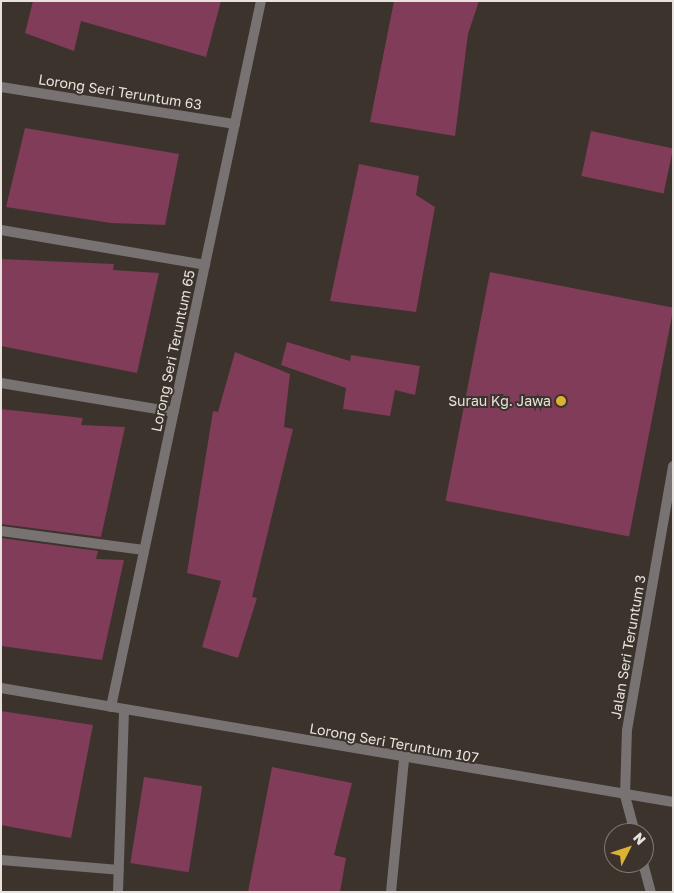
<!DOCTYPE html>
<html>
<head>
<meta charset="utf-8">
<style>
  body { margin:0 }
  #map { position:relative; width:674px; height:893px; overflow:hidden; background:#3b332c; font-family:"Golos Text",sans-serif }
  div>[style] { position:absolute }
  [style*='--x'] { left:calc(var(--x)*1px); top:calc(var(--y)*1px); width:calc(var(--w)*1px); rotate:calc(var(--a)*1deg) }
  .building>* { inset:0; background:#803c58; transform-origin:0 0 }
  .lane>* { height:10px; margin:-5px; padding:0 5px; transform-origin:5px; border-radius:5px; background:#787272 }
  .street>* { height:10px; margin:-5px; padding:0 5px; transform-origin:5px; border-radius:5px; background:#787272 }
  .dots>* { width:14px; height:14px; translate:-50% -50%; box-sizing:border-box; border:2px solid #3b332c; border-radius:50% }
  span { translate:-50% -50%; white-space:nowrap; text-align:center; line-height:1.15; -webkit-text-stroke:4px #3b332c; paint-order:stroke }
  .street-label { font-size:14px; color:#e8e2de }
  .poi-label { font-size:14px; color:#e8e2de }
  .right { translate:-100% -50%; text-align:right }
  .frame { position:absolute; inset:0; border:2px solid #e8e2de; pointer-events:none }
  .north { position:absolute; left:604px; top:823px; width:50px; height:50px; box-sizing:border-box; background:#3b332c; border:1px solid #807973; border-radius:50%; rotate:49deg; font-size:14px; font-weight:700; line-height:20px; text-align:center; color:#e8e2de }
  .north::after { content:''; display:block; margin:auto; width:18px; height:22px; background:#dbb233; clip-path:polygon(50% 0,100% 100%,50% 72%,0 100%) }
</style>
</head>
<body>
<div id="map">
  <div class="building">
    <div style="clip-path:polygon(33px 1px,221px 1px,206px 57px,81px 21px,74px 51px,25px 33px)"></div>
    <div style="clip-path:polygon(394px 1px,479px 1px,468px 34px,455px 136px,370px 122px)"></div>
    <div style="clip-path:polygon(25px 128px,179px 154px,165px 225px,111px 223px,6px 207px)"></div>
    <div style="left:591px;top:131px;width:84px;height:46px;rotate:12deg"></div>
    <div style="clip-path:polygon(359px 164px,419px 176px,416px 195px,435px 207px,416px 312px,330px 301px)"></div>
    <div style="clip-path:polygon(1px 259px,114px 264px,113px 270px,159px 273px,137px 373px,1px 346px)"></div>
    <div style="left:490px;top:272px;width:187px;height:233px;rotate:11deg"></div>
    <div style="clip-path:polygon(287px 342px,350px 361px,351px 355px,420px 366px,415px 395px,395px 390px,390px 416px,343px 409px,346px 388px,281px 365px)"></div>
    <div style="clip-path:polygon(235px 352px,290px 374px,284px 427px,293px 429px,252px 597px,257px 598px,238px 658px,202px 647px,221px 581px,187px 573px,213px 411px,218px 412px)"></div>
    <div style="clip-path:polygon(1px 409px,83px 418px,81px 425px,125px 427px,101px 537px,1px 524px)"></div>
    <div style="clip-path:polygon(1px 538px,98px 551px,96px 559px,124px 560px,102px 660px,1px 646px)"></div>
    <div style="clip-path:polygon(1px 711px,93px 725px,71px 838px,1px 825px)"></div>
    <div style="clip-path:polygon(272px 767px,352px 783px,334px 855px,346px 858px,340px 892px,248px 892px)"></div>
    <div style="left:144px;top:777px;width:59px;height:87px;rotate:9deg"></div>
  </div>
  <div class="lane">
    <div style="--x:1;--y:230;--w:207;--a:9.7"></div>
    <div style="--x:1;--y:531;--w:144;--a:7.6"></div>
    <div style="--x:391;--y:892;--w:134;--a:-84.4"></div>
  </div>
  <div class="street">
    <div style="--x:1;--y:87;--w:237;--a:9"></div>
    <div style="--x:1;--y:383;--w:175;--a:9.5"></div>
    <div style="--x:1;--y:688;--w:682;--a:9.63"></div>
    <div style="--x:111;--y:707;--w:722;--a:-78.01"></div>
    <div style="--x:635;--y:833;--w:38;--a:-105"></div>
    <div style="--x:625;--y:796;--w:66;--a:-88.3"></div>
    <div style="--x:627;--y:730;--w:268;--a:-80.1"></div>
    <div style="--x:1;--y:860;--w:118;--a:4.8"></div>
    <div style="--x:643;--y:863;--w:30;--a:75"></div>
    <div style="--x:118;--y:892;--w:183;--a:-88.1"></div>
  </div>
  <div class="dots">
    <div style="left:561px;top:401px;background:#dbb233"></div>
  </div>
  <div class="street-label">
    <span style="left:120px;top:92px;rotate:9deg">Lorong Seri Teruntum 63</span>
    <span style="left:173px;top:351px;rotate:-78deg">Lorong Seri Teruntum 65</span>
    <span style="left:628px;top:647px;rotate:-80deg">Jalan Seri Teruntum 3</span>
    <span style="left:394px;top:743px;rotate:10deg">Lorong Seri Teruntum 107</span>
  </div>
  <div class="poi-label">
    <span class="right" style="left:551px;top:401px">Surau Kg. Jawa</span>
  </div>
  <div class="frame"></div>
  <div class="north">N</div>
</div>
</body>
</html>
